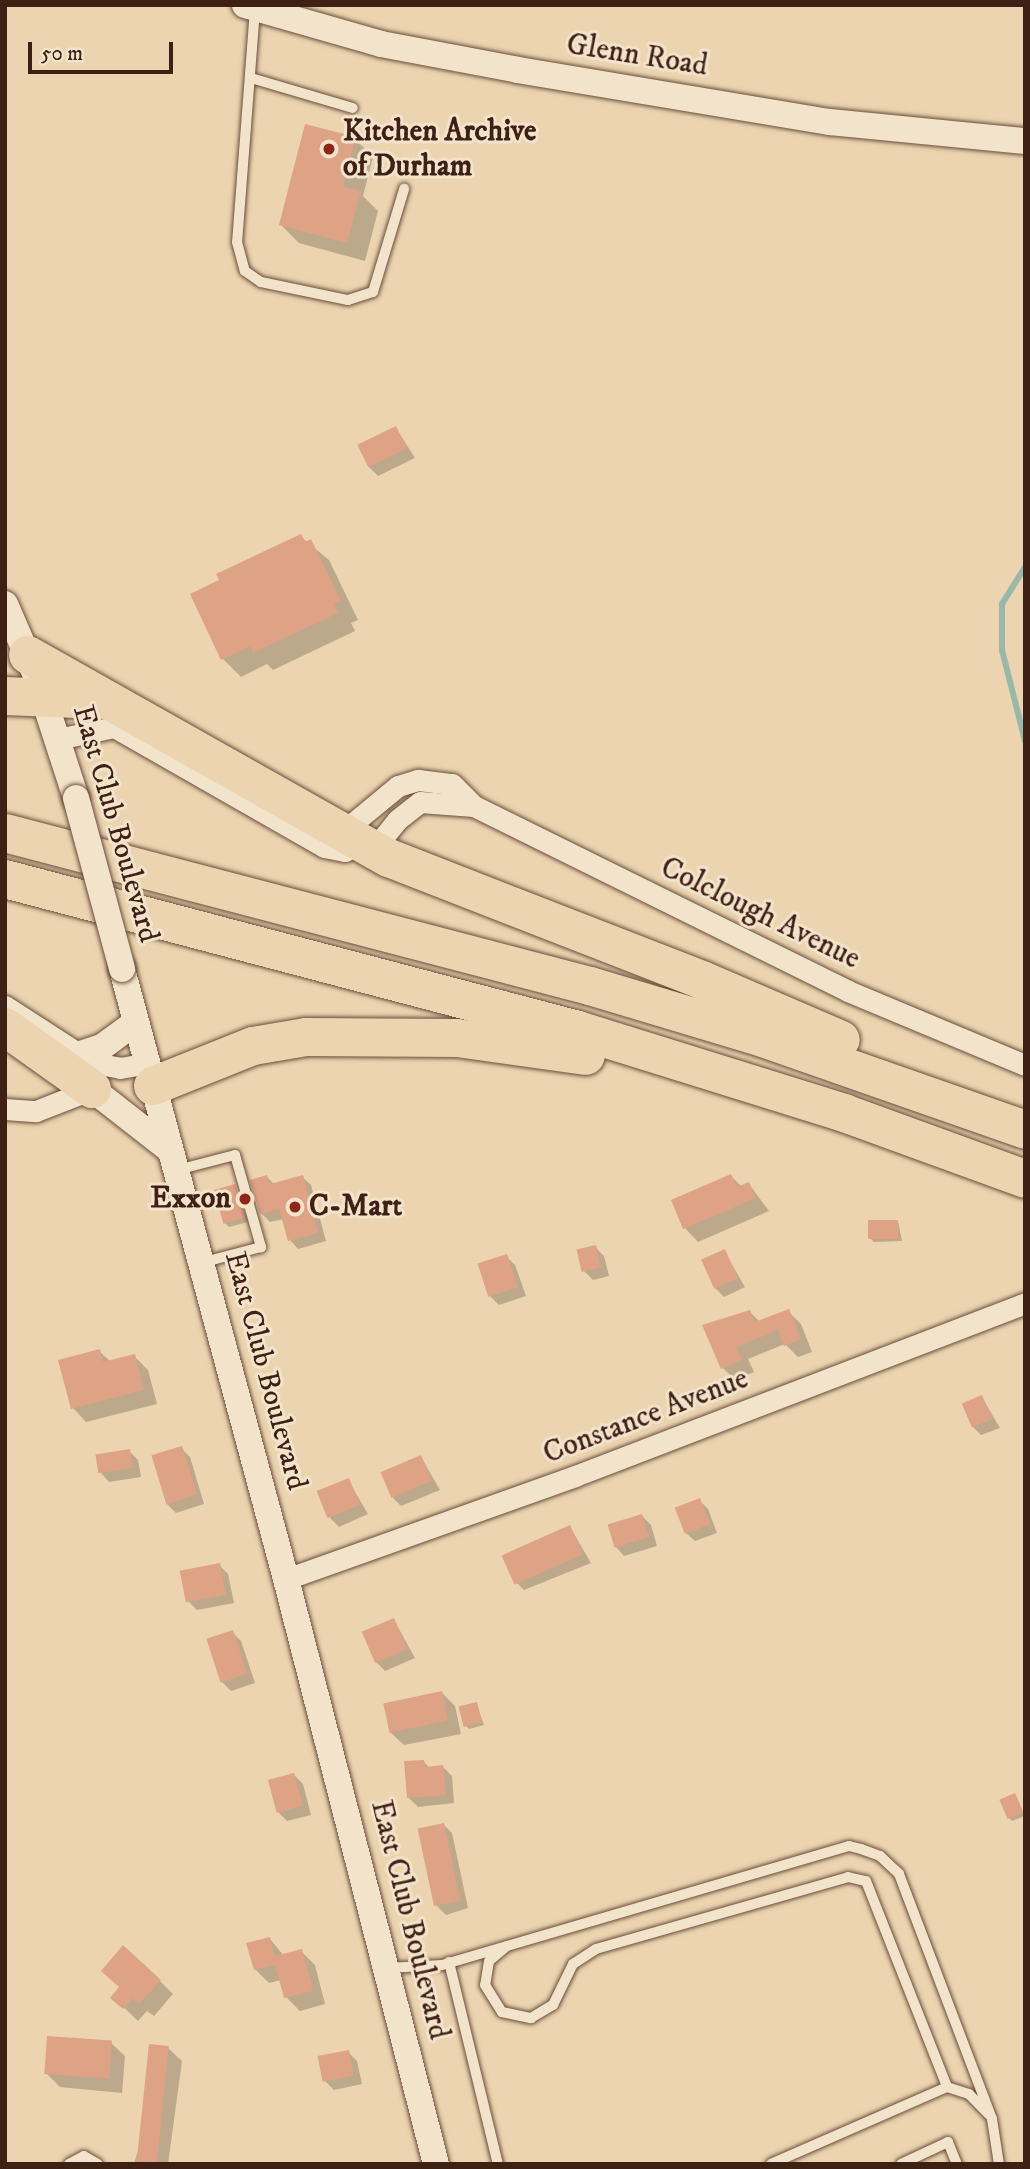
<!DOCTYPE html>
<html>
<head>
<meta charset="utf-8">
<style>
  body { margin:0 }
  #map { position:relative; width:1030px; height:2169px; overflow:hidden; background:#ebd4af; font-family:"IM FELL DW Pica",serif }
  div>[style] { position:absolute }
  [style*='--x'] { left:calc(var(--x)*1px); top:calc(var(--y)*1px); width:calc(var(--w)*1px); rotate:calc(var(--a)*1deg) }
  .shadow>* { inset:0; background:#0003 }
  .stream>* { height:6px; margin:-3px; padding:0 3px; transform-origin:3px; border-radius:3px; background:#98b8a9 }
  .building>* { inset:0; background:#dea284; transform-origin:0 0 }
  .path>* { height:3.5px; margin-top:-1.75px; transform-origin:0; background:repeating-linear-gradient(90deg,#3f2015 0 2px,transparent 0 5.5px) }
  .roads { filter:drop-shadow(0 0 2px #6a4d3c) drop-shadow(0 0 2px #6a4d3c) }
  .service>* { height:10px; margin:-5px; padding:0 5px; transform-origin:5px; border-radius:5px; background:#f2e3cb }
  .minor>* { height:21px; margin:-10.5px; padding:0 10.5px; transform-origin:10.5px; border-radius:10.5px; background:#f2e3cb }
  .tertiary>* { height:26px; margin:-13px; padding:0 13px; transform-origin:13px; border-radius:13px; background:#f2e3cb }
  .motorway>* { height:38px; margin:-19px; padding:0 19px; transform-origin:19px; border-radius:19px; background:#ebd4af }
  .bridges { filter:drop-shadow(0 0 2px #6a4d3c) drop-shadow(0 0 2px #6a4d3c) }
  .tertiary-bridge>* { height:26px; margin:-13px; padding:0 13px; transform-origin:13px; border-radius:13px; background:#f2e3cb }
  .dots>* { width:19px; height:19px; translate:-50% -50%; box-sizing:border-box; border:4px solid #f2e3cb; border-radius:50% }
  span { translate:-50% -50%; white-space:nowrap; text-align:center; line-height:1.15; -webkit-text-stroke:6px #f2e3cb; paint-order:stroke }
  .street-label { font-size:30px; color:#3f2015 }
  .poi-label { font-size:30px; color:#3f2015; font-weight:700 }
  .left { translate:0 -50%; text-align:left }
  .right { translate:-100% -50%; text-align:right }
  .frame { position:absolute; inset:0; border:7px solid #3f2015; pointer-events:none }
  .scale { position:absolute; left:28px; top:42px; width:145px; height:32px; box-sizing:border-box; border:4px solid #3f2015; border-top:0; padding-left:9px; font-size:21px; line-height:24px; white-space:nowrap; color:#3f2015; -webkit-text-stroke:5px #f2e3cb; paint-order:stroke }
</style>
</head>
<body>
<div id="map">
  <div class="shadow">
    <div style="clip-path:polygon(355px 139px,373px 157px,363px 196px,378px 211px,365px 261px,299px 243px,281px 225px)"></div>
    <div style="clip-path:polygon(396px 428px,415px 458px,378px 476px,369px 467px)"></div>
    <div style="clip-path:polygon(300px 536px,329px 560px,358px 620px,351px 623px,355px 631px,273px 670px,267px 664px,241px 677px,223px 659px)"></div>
    <div style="clip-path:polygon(731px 1176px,742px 1187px,749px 1184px,769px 1211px,698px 1242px,685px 1228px)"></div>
    <div style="clip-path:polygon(267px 1177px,274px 1184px,302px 1177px,311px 1185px,326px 1241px,298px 1249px,290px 1240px,284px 1219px,270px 1222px,261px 1213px)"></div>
    <div style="clip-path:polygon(234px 1185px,248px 1222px,229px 1227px,225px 1223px)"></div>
    <div style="clip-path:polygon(898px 1221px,902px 1241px,874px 1242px,870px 1238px)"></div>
    <div style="clip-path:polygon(595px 1247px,604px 1256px,609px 1276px,593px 1280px,584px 1271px)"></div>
    <div style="clip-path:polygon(724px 1251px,745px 1287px,724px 1297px,715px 1288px)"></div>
    <div style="clip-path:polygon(506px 1256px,515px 1265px,526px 1296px,499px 1305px,490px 1296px)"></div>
    <div style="clip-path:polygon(788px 1311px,801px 1324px,812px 1352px,798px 1357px,785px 1344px,748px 1359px,754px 1372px,735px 1380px,723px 1368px,750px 1312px,760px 1322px)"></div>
    <div style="clip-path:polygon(99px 1351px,111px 1362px,134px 1356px,148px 1370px,157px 1404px,86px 1422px,73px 1408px)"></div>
    <div style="clip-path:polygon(981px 1396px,1000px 1428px,981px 1435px,972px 1426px)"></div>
    <div style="clip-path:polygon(181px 1448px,190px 1457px,204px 1504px,176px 1513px,167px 1504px)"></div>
    <div style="clip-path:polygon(129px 1451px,138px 1460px,141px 1477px,109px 1482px,101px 1473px)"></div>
    <div style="clip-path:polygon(421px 1457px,440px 1490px,401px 1506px,393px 1498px)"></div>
    <div style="clip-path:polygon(348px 1480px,368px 1514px,339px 1527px,330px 1518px)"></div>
    <div style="clip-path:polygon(699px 1500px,708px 1509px,717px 1533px,695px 1541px,686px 1533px)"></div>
    <div style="clip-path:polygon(642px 1516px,651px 1525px,657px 1546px,624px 1556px,616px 1547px)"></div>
    <div style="clip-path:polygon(570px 1527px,591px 1563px,524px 1590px,515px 1581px)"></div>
    <div style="clip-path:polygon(219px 1565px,228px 1574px,234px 1603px,197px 1610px,188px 1601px)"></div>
    <div style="clip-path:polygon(394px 1620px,415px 1658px,385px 1671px,376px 1662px)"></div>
    <div style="clip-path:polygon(232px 1632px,241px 1641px,255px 1683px,231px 1691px,222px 1682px)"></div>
    <div style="clip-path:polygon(442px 1693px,455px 1706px,461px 1734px,404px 1745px,390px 1732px)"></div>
    <div style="clip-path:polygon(476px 1704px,484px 1725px,469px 1729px,465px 1725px)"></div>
    <div style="clip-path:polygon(423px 1761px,430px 1768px,443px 1767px,452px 1776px,454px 1803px,418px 1807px,409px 1798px)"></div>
    <div style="clip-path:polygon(294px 1775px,303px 1784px,311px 1815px,287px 1821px,278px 1812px)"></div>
    <div style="clip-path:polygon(1015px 1795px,1025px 1816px,1012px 1821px,1008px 1817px)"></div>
    <div style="clip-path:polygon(443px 1824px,452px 1833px,468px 1908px,446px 1915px,437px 1906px)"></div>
    <div style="clip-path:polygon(270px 1939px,284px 1956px,301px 1951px,315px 1965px,325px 2004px,300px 2011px,286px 1997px,281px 1980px,269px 1983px,255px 1969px)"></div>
    <div style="clip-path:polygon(160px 1981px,173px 1994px,154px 2016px,147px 2011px,138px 2021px,113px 1997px,121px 1988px)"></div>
    <div style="clip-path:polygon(111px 2043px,125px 2056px,122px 2093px,60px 2087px,46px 2073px)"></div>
    <div style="clip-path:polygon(168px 2048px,182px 2061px,168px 2164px,134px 2164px)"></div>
    <div style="clip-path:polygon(348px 2052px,357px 2061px,362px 2084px,334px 2090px,325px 2081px)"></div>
  </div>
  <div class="stream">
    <div style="--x:1025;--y:567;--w:44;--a:121.9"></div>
    <div style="--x:1002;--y:604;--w:46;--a:90"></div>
    <div style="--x:1002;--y:650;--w:94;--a:75.8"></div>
  </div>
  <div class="building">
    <div style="clip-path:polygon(305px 124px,356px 137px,343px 187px,361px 191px,347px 243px,279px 225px)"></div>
    <div style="left:396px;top:426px;width:25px;height:43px;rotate:64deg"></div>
    <div style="clip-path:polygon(301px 534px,305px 542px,311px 539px,341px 601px,334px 604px,338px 613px,253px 653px,250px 646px,221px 660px,190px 594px,219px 580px,216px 574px)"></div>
    <div style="clip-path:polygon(731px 1174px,737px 1187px,749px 1182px,756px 1198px,683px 1229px,671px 1200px)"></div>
    <div style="clip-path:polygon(267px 1175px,270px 1184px,303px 1175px,318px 1233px,288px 1241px,279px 1209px,260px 1214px,250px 1180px)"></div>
    <div style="left:235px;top:1184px;width:35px;height:22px;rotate:74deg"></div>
    <div style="left:868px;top:1220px;width:30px;height:19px"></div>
    <div style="left:596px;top:1245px;width:23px;height:20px;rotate:77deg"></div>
    <div style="left:725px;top:1249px;width:32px;height:26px;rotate:66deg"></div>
    <div style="left:507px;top:1254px;width:35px;height:31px;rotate:72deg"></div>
    <div style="clip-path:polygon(789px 1309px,801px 1339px,784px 1346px,778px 1330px,737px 1347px,742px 1360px,721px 1369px,702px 1325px,750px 1310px,755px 1322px)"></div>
    <div style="clip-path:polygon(100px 1349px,103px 1362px,135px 1354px,144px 1390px,71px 1409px,58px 1360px)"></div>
    <div style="left:982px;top:1395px;width:26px;height:22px;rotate:67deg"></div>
    <div style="left:182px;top:1446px;width:51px;height:32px;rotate:73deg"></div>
    <div style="left:130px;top:1449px;width:19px;height:35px;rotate:81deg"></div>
    <div style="left:421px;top:1455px;width:28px;height:44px;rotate:67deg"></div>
    <div style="left:349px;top:1478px;width:29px;height:35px;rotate:68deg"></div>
    <div style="left:700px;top:1498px;width:28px;height:27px;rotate:69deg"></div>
    <div style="left:642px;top:1514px;width:24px;height:36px;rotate:73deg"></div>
    <div style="left:570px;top:1525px;width:32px;height:75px;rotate:66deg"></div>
    <div style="left:220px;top:1563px;width:32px;height:41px;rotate:79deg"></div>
    <div style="left:394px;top:1618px;width:34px;height:35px;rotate:67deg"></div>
    <div style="left:233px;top:1630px;width:46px;height:28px;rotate:72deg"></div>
    <div style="left:442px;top:1691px;width:30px;height:60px;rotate:78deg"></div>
    <div style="left:477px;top:1702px;width:21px;height:19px;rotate:76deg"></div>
    <div style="clip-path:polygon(424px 1760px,425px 1767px,443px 1765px,446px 1795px,407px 1798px,404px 1761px)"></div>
    <div style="left:294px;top:1773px;width:34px;height:27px;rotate:75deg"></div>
    <div style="left:1015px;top:1793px;width:21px;height:17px;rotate:67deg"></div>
    <div style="left:444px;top:1823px;width:79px;height:27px;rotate:78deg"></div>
    <div style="clip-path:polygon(270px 1937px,275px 1956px,302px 1949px,313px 1991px,284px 1998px,275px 1965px,254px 1970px,246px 1943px)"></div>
    <div style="clip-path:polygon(123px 1945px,161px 1980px,139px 2004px,133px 1998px,123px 2009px,110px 1998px,119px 1987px,101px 1971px)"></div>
    <div style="left:47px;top:2036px;width:65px;height:38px;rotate:4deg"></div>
    <div style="left:149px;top:2044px;width:20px;height:121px;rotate:6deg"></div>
    <div style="left:349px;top:2050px;width:26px;height:32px;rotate:79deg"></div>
  </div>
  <div class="path">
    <div style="--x:809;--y:939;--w:21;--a:49"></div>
  </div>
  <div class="roads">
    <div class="service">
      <div style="--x:255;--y:9;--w:234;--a:94.4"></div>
      <div style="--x:237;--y:242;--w:30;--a:75"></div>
      <div style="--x:245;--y:271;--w:19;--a:35"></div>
      <div style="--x:261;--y:282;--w:89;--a:11.7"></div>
      <div style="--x:348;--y:300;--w:26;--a:-18"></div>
      <div style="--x:373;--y:292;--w:108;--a:-73.2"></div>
      <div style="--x:251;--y:78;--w:106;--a:16.4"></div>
      <div style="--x:177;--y:1170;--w:60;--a:-14.5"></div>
      <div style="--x:235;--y:1155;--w:96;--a:74.2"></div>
      <div style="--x:261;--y:1247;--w:62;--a:165.1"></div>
      <div style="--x:507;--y:1946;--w:23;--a:140"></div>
      <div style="--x:489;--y:1961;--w:24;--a:99"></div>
      <div style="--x:485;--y:1985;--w:32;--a:58"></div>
      <div style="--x:502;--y:2012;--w:30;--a:12"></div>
      <div style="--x:531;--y:2018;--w:26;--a:-31"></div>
      <div style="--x:553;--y:2005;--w:46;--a:-64"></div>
      <div style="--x:573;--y:1964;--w:27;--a:-33"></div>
      <div style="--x:596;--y:1949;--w:262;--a:-15.9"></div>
      <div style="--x:848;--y:1877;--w:18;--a:13"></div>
      <div style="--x:866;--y:1881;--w:221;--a:68.5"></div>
      <div style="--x:947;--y:2087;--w:192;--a:156.4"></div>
      <div style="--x:449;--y:1962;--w:208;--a:76.4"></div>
      <div style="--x:387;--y:1968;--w:55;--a:-3.1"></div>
      <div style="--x:442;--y:1965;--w:424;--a:-16.3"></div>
      <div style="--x:849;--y:1846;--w:12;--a:14"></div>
      <div style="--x:861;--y:1849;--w:20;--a:20"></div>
      <div style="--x:880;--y:1856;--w:26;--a:43"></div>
      <div style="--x:899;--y:1874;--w:262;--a:69.2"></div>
      <div style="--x:992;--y:2119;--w:46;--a:81.2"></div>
      <div style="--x:947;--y:2087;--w:23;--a:18"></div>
      <div style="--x:969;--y:2094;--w:28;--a:46"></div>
      <div style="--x:69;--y:2164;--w:17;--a:-28"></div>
      <div style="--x:84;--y:2156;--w:16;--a:30"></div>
      <div style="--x:901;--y:2164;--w:52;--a:-25.1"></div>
      <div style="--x:948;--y:2142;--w:24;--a:68"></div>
    </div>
    <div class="minor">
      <div style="--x:58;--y:739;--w:57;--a:-12.1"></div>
      <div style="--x:114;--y:727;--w:242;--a:29.7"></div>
      <div style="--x:324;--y:847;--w:21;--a:11"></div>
      <div style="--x:345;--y:851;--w:16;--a:-30"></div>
      <div style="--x:341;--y:833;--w:74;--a:-39.5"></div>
      <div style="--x:398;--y:786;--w:21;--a:-17"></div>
      <div style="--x:418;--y:780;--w:34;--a:7"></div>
      <div style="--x:452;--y:784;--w:31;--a:45"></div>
      <div style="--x:474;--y:806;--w:417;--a:26.3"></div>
      <div style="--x:848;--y:991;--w:192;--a:22.7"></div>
      <div style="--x:373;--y:850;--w:38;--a:-51"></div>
      <div style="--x:397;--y:820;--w:29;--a:-38"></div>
      <div style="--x:420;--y:802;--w:54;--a:4.2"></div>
      <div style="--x:5;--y:1006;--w:105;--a:32.9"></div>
      <div style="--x:93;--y:1063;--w:27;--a:10"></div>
      <div style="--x:120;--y:1068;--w:27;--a:-10"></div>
      <div style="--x:5;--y:1109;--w:31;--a:4"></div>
      <div style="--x:36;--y:1111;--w:60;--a:-21.4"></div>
      <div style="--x:286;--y:1579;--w:307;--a:-19.6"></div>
      <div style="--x:575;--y:1476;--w:482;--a:-21"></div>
    </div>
    <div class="tertiary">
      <div style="--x:245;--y:5;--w:141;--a:16"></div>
      <div style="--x:381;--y:44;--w:139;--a:10.7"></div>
      <div style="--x:518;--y:70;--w:316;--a:9.5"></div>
      <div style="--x:830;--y:122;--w:196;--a:5.6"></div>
      <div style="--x:5;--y:604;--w:81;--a:66.6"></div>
      <div style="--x:37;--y:678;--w:126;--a:72"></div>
      <div style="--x:122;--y:969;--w:632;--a:74.95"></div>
      <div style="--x:286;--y:1579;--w:604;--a:75.62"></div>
      <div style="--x:80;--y:1054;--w:23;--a:-18"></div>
      <div style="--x:102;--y:1047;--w:42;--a:-36.3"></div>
      <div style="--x:92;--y:1089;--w:99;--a:38"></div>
    </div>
    <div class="motorway">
      <div style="--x:28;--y:655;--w:414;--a:29.4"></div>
      <div style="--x:389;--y:858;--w:336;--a:21.3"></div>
      <div style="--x:702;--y:980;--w:151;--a:23.3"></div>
      <div style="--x:5;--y:696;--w:95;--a:2.4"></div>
      <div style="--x:5;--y:833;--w:605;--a:14.66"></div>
      <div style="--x:590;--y:986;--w:181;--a:16.7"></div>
      <div style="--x:763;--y:1038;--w:278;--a:19.3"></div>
      <div style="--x:5;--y:879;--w:593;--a:14.76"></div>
      <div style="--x:578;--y:1030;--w:279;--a:17.3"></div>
      <div style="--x:844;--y:1113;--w:193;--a:20"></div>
      <div style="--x:5;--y:1027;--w:107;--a:35.5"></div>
      <div style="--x:153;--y:1086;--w:108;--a:-21.8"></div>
      <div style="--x:253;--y:1046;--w:54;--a:-9.6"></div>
      <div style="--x:306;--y:1037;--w:151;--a:0.4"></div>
      <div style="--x:457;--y:1038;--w:130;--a:7.9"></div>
    </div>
  </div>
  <div class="bridges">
    <div class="tertiary-bridge">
      <div style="--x:76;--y:798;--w:177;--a:74.9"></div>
    </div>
  </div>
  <div class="dots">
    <div style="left:329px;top:149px;background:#8f2418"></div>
    <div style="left:245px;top:1199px;background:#8f2418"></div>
    <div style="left:295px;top:1207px;background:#8f2418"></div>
  </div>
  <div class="street-label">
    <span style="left:637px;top:56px;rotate:9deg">Glenn Road</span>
    <span style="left:115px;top:824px;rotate:74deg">East Club Boulevard</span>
    <span style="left:760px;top:914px;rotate:26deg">Colclough Avenue</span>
    <span style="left:265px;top:1371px;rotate:75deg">East Club Boulevard</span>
    <span style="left:646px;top:1417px;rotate:-21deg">Constance Avenue</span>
    <span style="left:409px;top:1920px;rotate:76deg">East Club Boulevard</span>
  </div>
  <div class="poi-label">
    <span class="left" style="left:343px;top:149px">Kitchen Archive<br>of Durham</span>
    <span class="right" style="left:231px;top:1199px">Exxon</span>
    <span class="left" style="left:309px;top:1207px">C-Mart</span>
  </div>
  <div class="frame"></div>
  <div class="scale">50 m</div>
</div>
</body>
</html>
